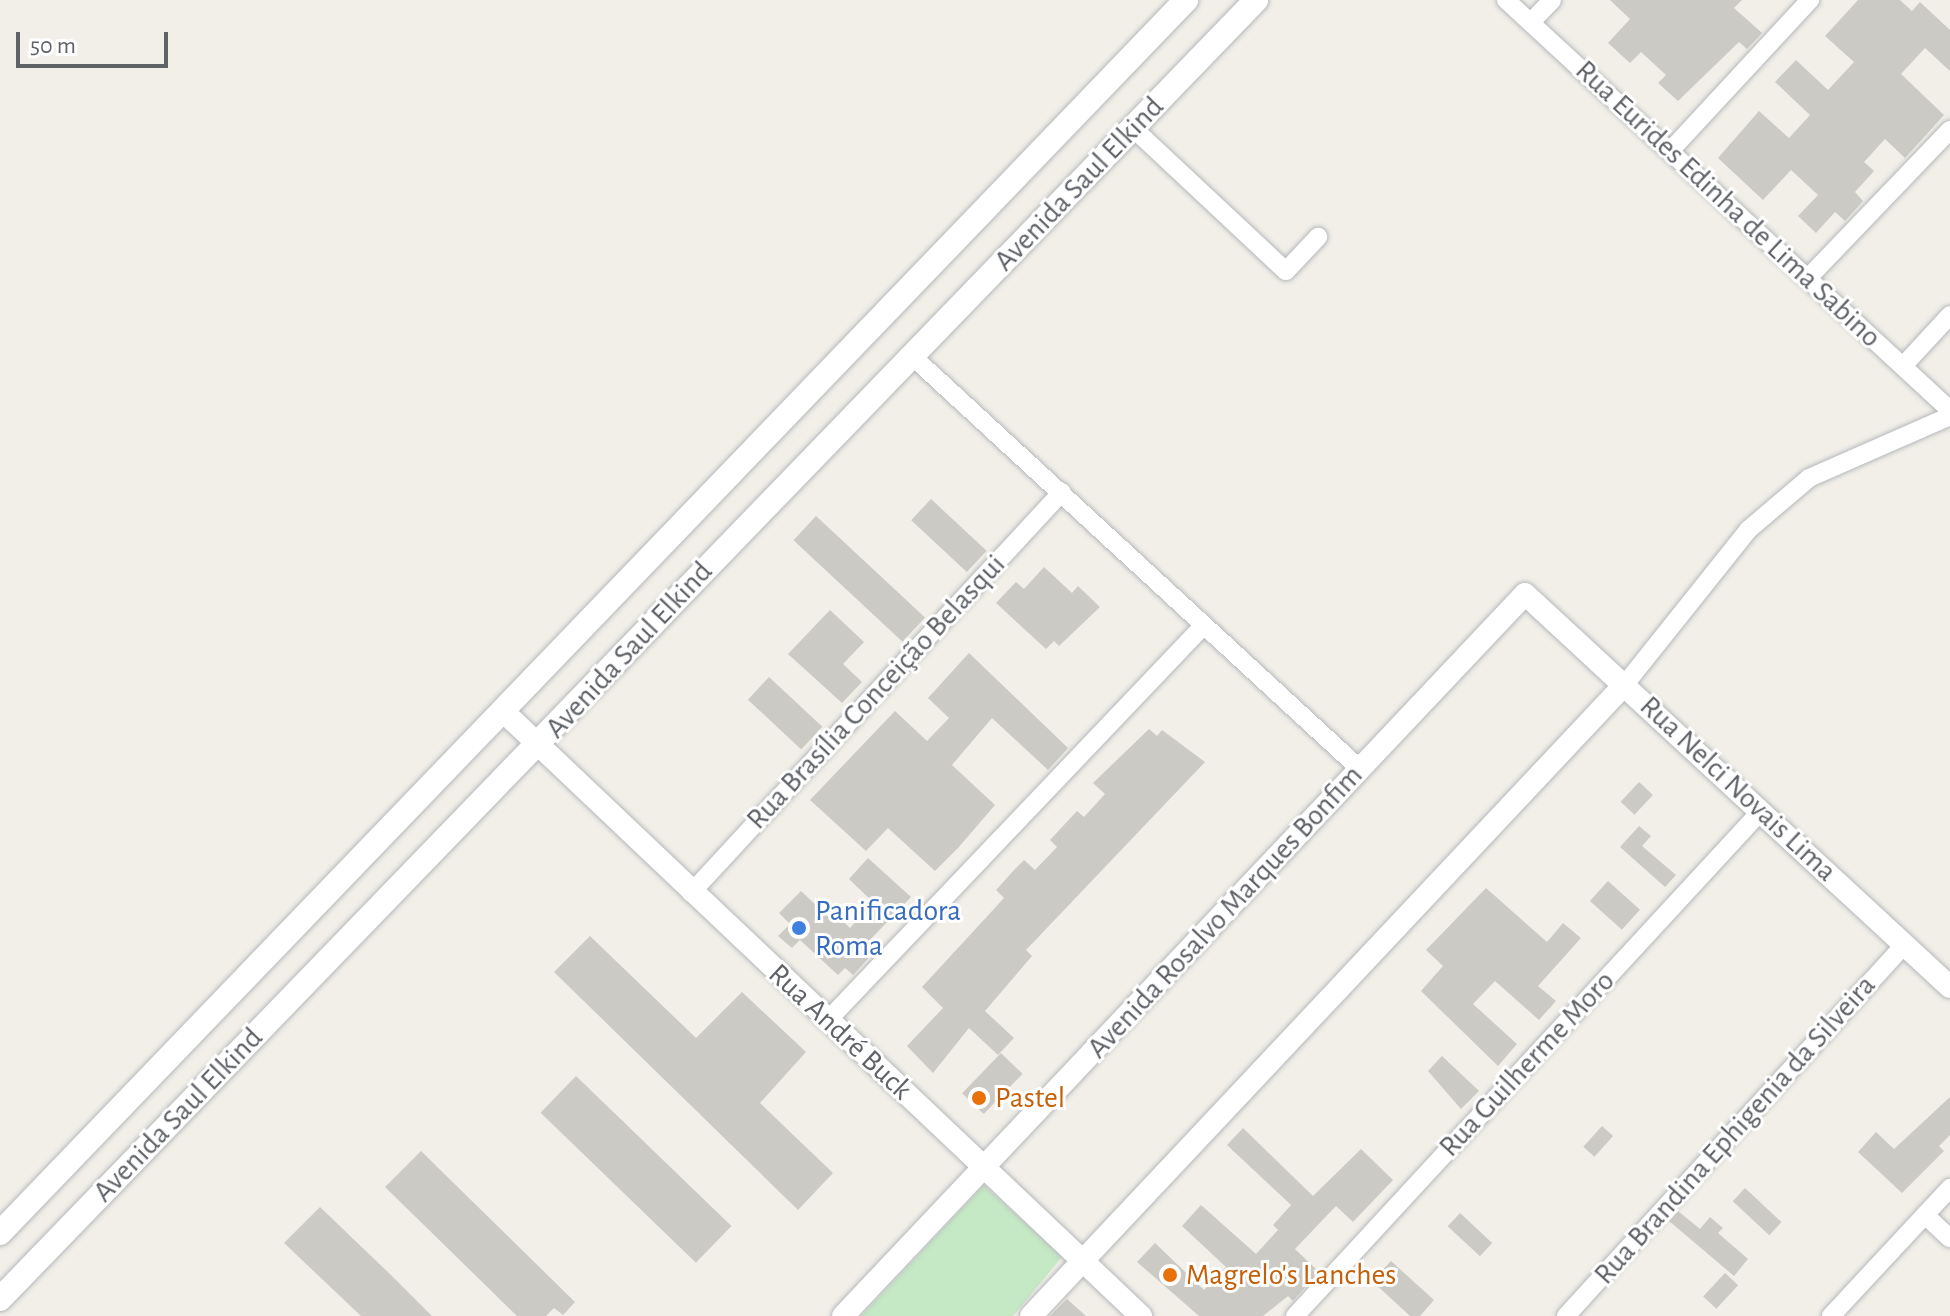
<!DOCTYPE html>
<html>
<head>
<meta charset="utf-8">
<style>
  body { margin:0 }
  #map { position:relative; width:1950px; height:1316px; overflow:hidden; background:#f1efe8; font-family:"Alegreya Sans",sans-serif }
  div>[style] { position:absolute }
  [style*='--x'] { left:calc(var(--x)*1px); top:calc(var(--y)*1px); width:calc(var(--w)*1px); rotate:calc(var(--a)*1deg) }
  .green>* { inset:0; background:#c5e8c5 }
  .building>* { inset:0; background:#cccac5; transform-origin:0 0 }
  .roads { filter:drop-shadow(0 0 2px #b5b8bc) drop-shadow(0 0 2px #b5b8bc) }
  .minor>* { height:18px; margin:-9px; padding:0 9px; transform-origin:9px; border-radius:9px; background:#fff }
  .tertiary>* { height:22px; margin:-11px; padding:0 11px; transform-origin:11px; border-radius:11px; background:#fff }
  .secondary>* { height:24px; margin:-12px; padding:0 12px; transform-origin:12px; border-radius:12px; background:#fff }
  .dots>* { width:22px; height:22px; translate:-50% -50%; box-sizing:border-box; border:4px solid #fff; border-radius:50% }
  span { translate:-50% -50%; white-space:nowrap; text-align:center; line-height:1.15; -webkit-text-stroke:6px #fff; paint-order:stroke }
  .street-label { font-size:30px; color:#5f6368 }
  .shop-label { font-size:30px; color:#366cbe }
  .left { translate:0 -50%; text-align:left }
  .food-label { font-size:30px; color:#c56008 }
  .scale { position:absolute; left:16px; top:32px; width:152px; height:36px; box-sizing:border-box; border:4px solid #5f6368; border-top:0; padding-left:10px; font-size:24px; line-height:28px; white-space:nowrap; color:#5f6368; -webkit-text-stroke:6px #fff; paint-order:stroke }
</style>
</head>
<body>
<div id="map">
  <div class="green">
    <div style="clip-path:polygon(984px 1185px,1062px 1257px,1013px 1316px,861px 1316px)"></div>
  </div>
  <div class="building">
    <div style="clip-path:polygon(1610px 0,1742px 0,1734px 8px,1762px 33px,1747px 49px,1739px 42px,1678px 101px,1658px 83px,1666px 75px,1641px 52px,1630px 63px,1608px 43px,1630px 19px)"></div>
    <div style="clip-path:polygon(1858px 0,1900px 0,1912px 11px,1920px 2px,1950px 30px,1950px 71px,1925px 48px,1901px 74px,1944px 115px,1905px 158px,1885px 139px,1864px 162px,1874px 171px,1855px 192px,1863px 201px,1845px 221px,1835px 212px,1816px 233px,1798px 216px,1818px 195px,1791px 170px,1763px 200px,1718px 158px,1759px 111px,1789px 138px,1810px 115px,1775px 82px,1796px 60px,1828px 90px,1854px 62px,1825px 36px)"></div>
    <div style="left:931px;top:499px;width:76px;height:29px;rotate:43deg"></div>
    <div style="left:816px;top:516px;width:149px;height:33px;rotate:43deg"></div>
    <div style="clip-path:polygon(1044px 567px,1072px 593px,1078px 586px,1100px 607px,1059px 646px,1054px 641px,1046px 649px,996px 603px,1016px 582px,1024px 589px)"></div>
    <div style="clip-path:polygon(830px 610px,864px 642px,843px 664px,862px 682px,842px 703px,788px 654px)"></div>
    <div style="clip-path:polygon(969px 653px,1068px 748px,1048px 770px,992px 718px,952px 765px,995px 805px,958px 848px,935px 871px,888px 828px,866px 851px,810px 800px,895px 711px,927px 741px,949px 718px,928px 698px)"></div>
    <div style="left:769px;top:677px;width:73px;height:31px;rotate:43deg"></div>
    <div style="clip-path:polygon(1149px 729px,1157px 736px,1162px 730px,1205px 762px,1026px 950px,1032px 956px,985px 1011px,1014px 1038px,998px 1055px,969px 1028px,933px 1073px,907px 1046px,943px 1008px,922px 987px,1004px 898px,996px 890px,1015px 869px,1024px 860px,1035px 870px,1057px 847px,1050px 840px,1077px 811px,1084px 817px,1105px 794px,1093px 783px)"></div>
    <div style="left:1639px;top:782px;width:19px;height:27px;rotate:43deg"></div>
    <div style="clip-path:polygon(1639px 826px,1651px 836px,1642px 846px,1676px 875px,1665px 887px,1620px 847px)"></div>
    <div style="clip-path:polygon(868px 858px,911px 897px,867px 943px,875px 951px,853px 975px,845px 968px,838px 975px,800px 940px,792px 948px,778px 936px,790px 924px,779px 913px,801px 891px,835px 923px,840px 918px,850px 928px,873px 902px,849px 879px)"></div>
    <div style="left:1608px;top:881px;width:43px;height:27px;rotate:42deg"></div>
    <div style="clip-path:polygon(1486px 888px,1547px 942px,1563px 923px,1581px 938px,1538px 986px,1556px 1001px,1539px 1020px,1495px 981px,1473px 1004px,1517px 1044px,1498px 1066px,1421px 991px,1443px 966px,1426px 950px)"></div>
    <div style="clip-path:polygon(590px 936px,696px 1038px,742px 992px,806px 1052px,760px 1103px,833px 1173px,798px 1210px,554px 972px)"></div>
    <div style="left:1001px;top:1053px;width:30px;height:56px;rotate:44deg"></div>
    <div style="clip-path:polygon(1442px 1056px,1479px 1091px,1461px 1109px,1428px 1071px)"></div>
    <div style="left:576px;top:1076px;width:216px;height:51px;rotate:44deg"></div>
    <div style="clip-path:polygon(1950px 1097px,1950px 1135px,1939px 1146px,1944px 1151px,1902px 1193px,1858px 1152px,1876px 1132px,1894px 1149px)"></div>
    <div style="left:1602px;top:1126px;width:15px;height:28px;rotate:42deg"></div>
    <div style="clip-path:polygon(1243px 1128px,1313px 1196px,1361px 1149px,1393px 1180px,1353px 1222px,1336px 1206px,1295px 1249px,1319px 1272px,1293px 1301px,1288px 1296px,1263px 1316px,1199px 1316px,1137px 1262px,1155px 1243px,1204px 1290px,1226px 1267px,1182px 1226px,1201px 1205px,1256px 1254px,1278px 1230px,1273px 1225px,1291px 1205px,1227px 1145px)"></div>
    <div style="clip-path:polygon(421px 1151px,575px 1302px,563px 1315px,554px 1308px,546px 1316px,517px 1316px,385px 1187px)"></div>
    <div style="left:1745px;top:1188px;width:50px;height:18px;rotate:43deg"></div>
    <div style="clip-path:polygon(320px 1207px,393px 1277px,432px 1316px,361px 1316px,284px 1243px)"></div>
    <div style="clip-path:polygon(1678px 1211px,1700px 1229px,1710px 1217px,1723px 1228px,1718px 1233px,1748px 1259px,1734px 1276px,1669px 1221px)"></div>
    <div style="left:1460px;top:1213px;width:44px;height:18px;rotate:43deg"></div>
    <div style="clip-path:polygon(1391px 1261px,1434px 1300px,1420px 1316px,1410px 1316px,1372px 1281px)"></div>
    <div style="left:1725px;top:1273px;width:18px;height:32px;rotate:43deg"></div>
    <div style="clip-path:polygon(1067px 1299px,1086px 1316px,1050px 1316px)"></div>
  </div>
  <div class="roads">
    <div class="minor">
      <div style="--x:1506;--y:0;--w:604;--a:42.72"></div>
      <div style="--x:1531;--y:22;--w:30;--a:-46"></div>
      <div style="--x:1134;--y:129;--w:208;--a:43.1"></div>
      <div style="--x:1286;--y:271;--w:47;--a:-46.7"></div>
      <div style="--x:1671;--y:150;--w:205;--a:-47.2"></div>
      <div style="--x:1808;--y:278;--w:205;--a:-46.2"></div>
      <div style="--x:911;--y:355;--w:611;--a:42.68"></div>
      <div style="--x:1903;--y:366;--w:69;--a:-47.3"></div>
      <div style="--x:1626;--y:683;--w:196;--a:-51.4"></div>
      <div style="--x:1748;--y:530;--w:80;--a:-40.4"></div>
      <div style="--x:1809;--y:478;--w:154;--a:-23.7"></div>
      <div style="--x:691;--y:893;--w:546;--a:-47.23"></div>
      <div style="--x:828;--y:1020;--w:545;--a:-46.41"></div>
      <div style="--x:1925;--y:1215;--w:34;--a:43"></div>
      <div style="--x:1295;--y:1316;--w:686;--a:-47.3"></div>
      <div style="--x:1566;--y:1316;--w:502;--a:-47.66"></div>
      <div style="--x:1831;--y:1316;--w:175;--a:-47.1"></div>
    </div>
    <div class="tertiary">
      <div style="--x:504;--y:712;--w:878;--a:43.48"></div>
      <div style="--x:843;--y:1316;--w:993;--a:-46.63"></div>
      <div style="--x:1525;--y:594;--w:579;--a:42.76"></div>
      <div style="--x:1031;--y:1316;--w:869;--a:-46.77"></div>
    </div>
    <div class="secondary">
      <div style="--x:0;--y:1233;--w:1711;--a:-46.11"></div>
      <div style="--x:0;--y:1299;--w:1807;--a:-45.96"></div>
    </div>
  </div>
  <div class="dots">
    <div style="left:799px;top:928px;background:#3f7fe0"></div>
    <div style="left:979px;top:1098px;background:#e8710a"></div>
    <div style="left:1170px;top:1275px;background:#e8710a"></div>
  </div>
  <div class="street-label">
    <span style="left:1079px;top:184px;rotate:-46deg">Avenida Saul Elkind</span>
    <span style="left:1728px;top:204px;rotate:43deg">Rua Eurides Edinha de Lima Sabino</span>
    <span style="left:629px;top:650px;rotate:-47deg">Avenida Saul Elkind</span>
    <span style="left:876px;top:692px;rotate:-47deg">Rua Brasília Conceição Belasqui</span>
    <span style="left:1738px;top:789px;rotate:43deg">Rua Nelci Novais Lima</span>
    <span style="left:1225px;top:912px;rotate:-47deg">Avenida Rosalvo Marques Bonfim</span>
    <span style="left:840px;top:1032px;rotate:43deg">Rua André Buck</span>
    <span style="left:1527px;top:1064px;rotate:-47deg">Rua Guilherme Moro</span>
    <span style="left:178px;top:1115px;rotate:-46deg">Avenida Saul Elkind</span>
    <span style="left:1735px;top:1130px;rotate:-48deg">Rua Brandina Ephigenia da Silveira</span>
  </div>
  <div class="shop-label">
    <span class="left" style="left:815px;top:928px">Panificadora<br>Roma</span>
  </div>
  <div class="food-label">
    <span class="left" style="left:995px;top:1098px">Pastel</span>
    <span class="left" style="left:1186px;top:1275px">Magrelo's Lanches</span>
  </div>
  <div class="scale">50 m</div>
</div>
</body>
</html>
